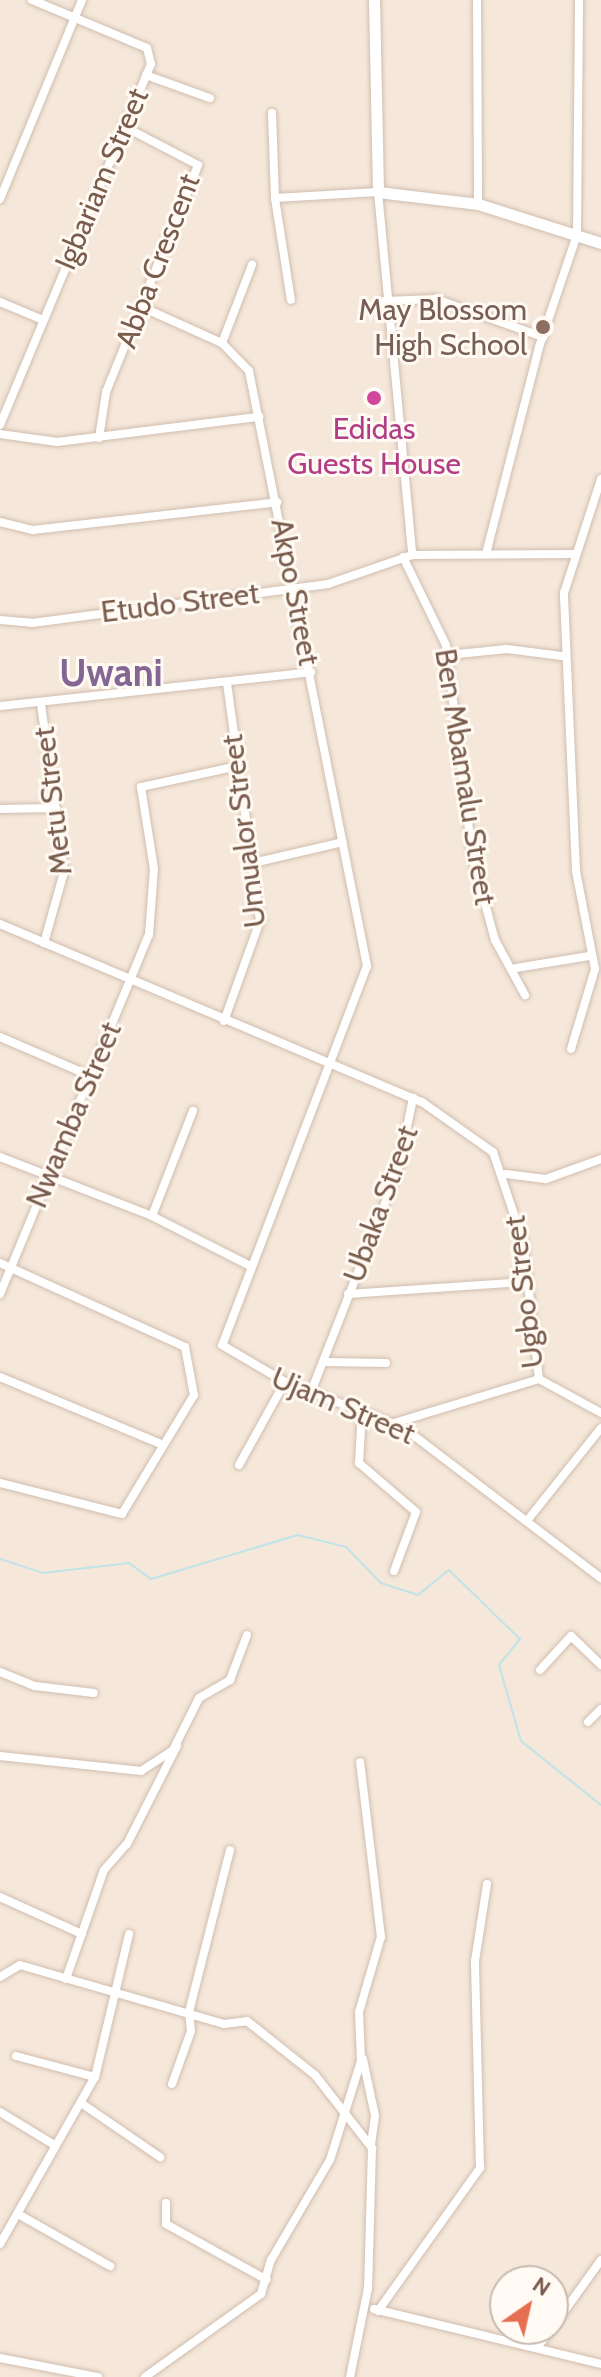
<!DOCTYPE html>
<html>
<head>
<meta charset="utf-8">
<style>
  body { margin:0 }
  #map { position:relative; width:601px; height:2377px; overflow:hidden; background:#fdf6ec; font-family:Cabin,sans-serif }
  div>[style] { position:absolute }
  [style*='--x'] { left:calc(var(--x)*1px); top:calc(var(--y)*1px); width:calc(var(--w)*1px); rotate:calc(var(--a)*1deg) }
  .residential>* { inset:0; background:#f5e8da }
  .stream>* { height:2px; margin:-1px; padding:0 1px; transform-origin:1px; border-radius:1px; background:#bfe3e8 }
  .roads { filter:drop-shadow(0 0 2px #d1beb0) drop-shadow(0 0 2px #d1beb0) }
  .street>* { height:8px; margin:-4px; padding:0 4px; transform-origin:4px; border-radius:4px; background:#fff }
  .secondary>* { height:11px; margin:-5.5px; padding:0 5.5px; transform-origin:5.5px; border-radius:5.5px; background:#fff }
  .dots>* { width:22px; height:22px; translate:-50% -50%; box-sizing:border-box; border:4px solid #fffaf3; border-radius:50% }
  span { translate:-50% -50%; white-space:nowrap; text-align:center; line-height:1.15; -webkit-text-stroke:6px #fffaf3; paint-order:stroke }
  .street-label { font-size:30px; color:#7a5c4d }
  .education-label { font-size:30px; color:#785e54 }
  .right { translate:-100% -50%; text-align:right }
  .hotel-label { font-size:30px; color:#b23c85 }
  .district-label { font-size:38px; color:#846695; font-weight:700 }
  .north { position:absolute; left:489px; top:2265px; width:80px; height:80px; box-sizing:border-box; background:#fffaf3; border:2px solid #cabbb1; border-radius:50%; rotate:34deg; font-size:22px; font-weight:700; line-height:32px; text-align:center; color:#7a5c4d }
  .north::after { content:''; display:block; margin:auto; width:28px; height:36px; background:#e76f51; clip-path:polygon(50% 0,100% 100%,50% 72%,0 100%) }
</style>
</head>
<body>
<div id="map">
  <div class="residential">
    <div style="clip-path:polygon(evenodd,0 0,601px 0,601px 2377px,0 2377px,0 0,505px 2281px,553px 2281px,553px 2329px,505px 2329px,505px 2281px)"></div>
  </div>
  <div class="stream">
    <div style="--x:0;--y:1559;--w:45;--a:18"></div>
    <div style="--x:43;--y:1573;--w:87;--a:-6.6"></div>
    <div style="--x:129;--y:1563;--w:27;--a:36"></div>
    <div style="--x:151;--y:1579;--w:153;--a:-16.7"></div>
    <div style="--x:298;--y:1535;--w:49;--a:14"></div>
    <div style="--x:346;--y:1547;--w:50;--a:45.8"></div>
    <div style="--x:381;--y:1583;--w:39;--a:18"></div>
    <div style="--x:418;--y:1595;--w:40;--a:-39"></div>
    <div style="--x:449;--y:1570;--w:99;--a:44.2"></div>
    <div style="--x:520;--y:1639;--w:33;--a:129"></div>
    <div style="--x:499;--y:1665;--w:79;--a:73.9"></div>
    <div style="--x:521;--y:1741;--w:102;--a:38.7"></div>
  </div>
  <div class="roads">
    <div class="street">
      <div style="--x:477;--y:0;--w:204;--a:89.7"></div>
      <div style="--x:146;--y:75;--w:68;--a:19.8"></div>
      <div style="--x:272;--y:113;--w:85;--a:88"></div>
      <div style="--x:275;--y:198;--w:103;--a:-3.3"></div>
      <div style="--x:378;--y:192;--w:365;--a:84.6"></div>
      <div style="--x:275;--y:198;--w:103;--a:81.1"></div>
      <div style="--x:0;--y:199;--w:215;--a:-67.6"></div>
      <div style="--x:384;--y:301;--w:52;--a:-2.2"></div>
      <div style="--x:436;--y:299;--w:114;--a:19.6"></div>
      <div style="--x:0;--y:302;--w:47;--a:22.7"></div>
      <div style="--x:144;--y:308;--w:85;--a:24.2"></div>
      <div style="--x:222;--y:343;--w:39;--a:46"></div>
      <div style="--x:249;--y:371;--w:607;--a:78.78"></div>
      <div style="--x:367;--y:966;--w:406;--a:110.9"></div>
      <div style="--x:222;--y:1345;--w:73;--a:30.4"></div>
      <div style="--x:285;--y:1382;--w:128;--a:21.1"></div>
      <div style="--x:404;--y:1428;--w:248;--a:37.3"></div>
      <div style="--x:222;--y:343;--w:84;--a:-69"></div>
      <div style="--x:0;--y:425;--w:391;--a:-67.3"></div>
      <div style="--x:151;--y:64;--w:16;--a:-104"></div>
      <div style="--x:147;--y:48;--w:125;--a:-157.3"></div>
      <div style="--x:0;--y:434;--w:58;--a:8"></div>
      <div style="--x:57;--y:442;--w:204;--a:-7.1"></div>
      <div style="--x:99;--y:438;--w:47;--a:-81.3"></div>
      <div style="--x:106;--y:392;--w:245;--a:-67.9"></div>
      <div style="--x:198;--y:165;--w:85;--a:-152.5"></div>
      <div style="--x:0;--y:522;--w:34;--a:14"></div>
      <div style="--x:33;--y:530;--w:246;--a:-6.5"></div>
      <div style="--x:487;--y:550;--w:210;--a:-75.6"></div>
      <div style="--x:539;--y:347;--w:118;--a:-71.3"></div>
      <div style="--x:577;--y:235;--w:235;--a:-89.5"></div>
      <div style="--x:403;--y:557;--w:98;--a:64"></div>
      <div style="--x:446;--y:645;--w:212;--a:82.9"></div>
      <div style="--x:472;--y:855;--w:88;--a:74.9"></div>
      <div style="--x:495;--y:940;--w:63;--a:61.4"></div>
      <div style="--x:0;--y:620;--w:32;--a:5"></div>
      <div style="--x:32;--y:623;--w:299;--a:-7.5"></div>
      <div style="--x:328;--y:584;--w:89;--a:-19"></div>
      <div style="--x:412;--y:555;--w:161;--a:-0.4"></div>
      <div style="--x:448;--y:655;--w:59;--a:-5.8"></div>
      <div style="--x:507;--y:649;--w:55;--a:7.3"></div>
      <div style="--x:41;--y:704;--w:170;--a:82.2"></div>
      <div style="--x:64;--y:872;--w:74;--a:105.7"></div>
      <div style="--x:0;--y:706;--w:313;--a:-6.2"></div>
      <div style="--x:0;--y:809;--w:56;--a:-1"></div>
      <div style="--x:253;--y:863;--w:92;--a:-13.1"></div>
      <div style="--x:0;--y:924;--w:458;--a:22.9"></div>
      <div style="--x:422;--y:1102;--w:87;--a:35.2"></div>
      <div style="--x:493;--y:1152;--w:94;--a:71.4"></div>
      <div style="--x:523;--y:1241;--w:139;--a:83.4"></div>
      <div style="--x:539;--y:1379;--w:155;--a:163.1"></div>
      <div style="--x:516;--y:968;--w:74;--a:-9.3"></div>
      <div style="--x:224;--y:1021;--w:106;--a:-70.2"></div>
      <div style="--x:260;--y:921;--w:240;--a:-97.9"></div>
      <div style="--x:0;--y:1037;--w:101;--a:23.3"></div>
      <div style="--x:571;--y:1049;--w:84;--a:-73.3"></div>
      <div style="--x:595;--y:969;--w:100;--a:-101"></div>
      <div style="--x:576;--y:871;--w:278;--a:-92.5"></div>
      <div style="--x:564;--y:593;--w:120;--a:-72"></div>
      <div style="--x:0;--y:1157;--w:163;--a:21.2"></div>
      <div style="--x:152;--y:1216;--w:110;--a:27"></div>
      <div style="--x:506;--y:1174;--w:40;--a:7.1"></div>
      <div style="--x:546;--y:1179;--w:59;--a:-20"></div>
      <div style="--x:152;--y:1216;--w:113;--a:-68.7"></div>
      <div style="--x:0;--y:1263;--w:203;--a:24.4"></div>
      <div style="--x:185;--y:1347;--w:49;--a:79.4"></div>
      <div style="--x:194;--y:1395;--w:139;--a:121.2"></div>
      <div style="--x:122;--y:1514;--w:126;--a:-165.7"></div>
      <div style="--x:0;--y:1294;--w:389;--a:-67.5"></div>
      <div style="--x:149;--y:935;--w:66;--a:-85.7"></div>
      <div style="--x:154;--y:869;--w:83;--a:-99"></div>
      <div style="--x:141;--y:787;--w:99;--a:-12.2"></div>
      <div style="--x:348;--y:1294;--w:178;--a:-3.9"></div>
      <div style="--x:324;--y:1362;--w:62;--a:0.9"></div>
      <div style="--x:0;--y:1377;--w:177;--a:22.6"></div>
      <div style="--x:539;--y:1379;--w:71;--a:28.7"></div>
      <div style="--x:311;--y:1392;--w:238;--a:-68.6"></div>
      <div style="--x:398;--y:1170;--w:74;--a:-78.2"></div>
      <div style="--x:362;--y:1411;--w:52;--a:93.3"></div>
      <div style="--x:359;--y:1463;--w:75;--a:40.7"></div>
      <div style="--x:416;--y:1512;--w:63;--a:110.4"></div>
      <div style="--x:239;--y:1465;--w:95;--a:-61"></div>
      <div style="--x:530;--y:1517;--w:114;--a:-51.4"></div>
      <div style="--x:540;--y:1670;--w:46;--a:-47.6"></div>
      <div style="--x:571;--y:1636;--w:42;--a:44"></div>
      <div style="--x:0;--y:1672;--w:38;--a:22"></div>
      <div style="--x:35;--y:1686;--w:59;--a:6.8"></div>
      <div style="--x:588;--y:1722;--w:18;--a:-45"></div>
      <div style="--x:0;--y:1756;--w:142;--a:6.1"></div>
      <div style="--x:141;--y:1771;--w:38;--a:-33"></div>
      <div style="--x:173;--y:1750;--w:58;--a:-63.4"></div>
      <div style="--x:199;--y:1698;--w:36;--a:-30"></div>
      <div style="--x:230;--y:1680;--w:48;--a:-69.3"></div>
      <div style="--x:0;--y:1897;--w:90;--a:24.3"></div>
      <div style="--x:0;--y:1977;--w:23;--a:-31"></div>
      <div style="--x:20;--y:1965;--w:212;--a:16.1"></div>
      <div style="--x:224;--y:2024;--w:23;--a:-7"></div>
      <div style="--x:247;--y:2021;--w:87;--a:38.5"></div>
      <div style="--x:315;--y:2075;--w:93;--a:52"></div>
      <div style="--x:372;--y:2148;--w:140;--a:91.6"></div>
      <div style="--x:368;--y:2288;--w:91;--a:101.4"></div>
      <div style="--x:66;--y:1979;--w:115;--a:-70.8"></div>
      <div style="--x:104;--y:1870;--w:35;--a:-49"></div>
      <div style="--x:127;--y:1844;--w:110;--a:-63"></div>
      <div style="--x:16;--y:2056;--w:82;--a:14.9"></div>
      <div style="--x:363;--y:2059;--w:58;--a:78.1"></div>
      <div style="--x:375;--y:2116;--w:29;--a:98"></div>
      <div style="--x:172;--y:2084;--w:56;--a:-70.3"></div>
      <div style="--x:191;--y:2031;--w:19;--a:-96"></div>
      <div style="--x:189;--y:2012;--w:167;--a:-75.8"></div>
      <div style="--x:81;--y:2103;--w:96;--a:34.4"></div>
      <div style="--x:0;--y:2112;--w:60;--a:31.3"></div>
      <div style="--x:166;--y:2203;--w:21;--a:90"></div>
      <div style="--x:166;--y:2224;--w:115;--a:29"></div>
      <div style="--x:18;--y:2214;--w:106;--a:29.5"></div>
      <div style="--x:0;--y:2244;--w:192;--a:-60.4"></div>
      <div style="--x:95;--y:2077;--w:147;--a:-76.6"></div>
      <div style="--x:374;--y:2309;--w:234;--a:13.6"></div>
      <div style="--x:378;--y:2311;--w:176;--a:-54.5"></div>
      <div style="--x:480;--y:2168;--w:207;--a:-91.4"></div>
      <div style="--x:475;--y:1961;--w:78;--a:-81.1"></div>
      <div style="--x:553;--y:2327;--w:82;--a:-54.4"></div>
      <div style="--x:538;--y:2346;--w:22;--a:-51"></div>
      <div style="--x:0;--y:2358;--w:100;--a:11"></div>
      <div style="--x:145;--y:2377;--w:143;--a:-35.6"></div>
      <div style="--x:261;--y:2294;--w:35;--a:-74"></div>
      <div style="--x:271;--y:2260;--w:116;--a:-59.5"></div>
      <div style="--x:330;--y:2160;--w:104;--a:-72.6"></div>
      <div style="--x:361;--y:2061;--w:49;--a:-92.3"></div>
      <div style="--x:359;--y:2012;--w:78;--a:-73.7"></div>
      <div style="--x:381;--y:1937;--w:176;--a:-96.8"></div>
    </div>
    <div class="secondary">
      <div style="--x:374;--y:0;--w:192;--a:88.8"></div>
      <div style="--x:378;--y:192;--w:101;--a:6.8"></div>
      <div style="--x:478;--y:204;--w:129;--a:17.6"></div>
    </div>
  </div>
  <div class="dots">
    <div style="left:543px;top:327px;background:#8d6e63"></div>
    <div style="left:374px;top:398px;background:#d1479c"></div>
  </div>
  <div class="street-label">
    <span style="left:102px;top:179px;rotate:-67deg">Igbariam Street</span>
    <span style="left:158px;top:261px;rotate:-69deg">Abba Crescent</span>
    <span style="left:295px;top:592px;rotate:79deg">Akpo Street</span>
    <span style="left:180px;top:603px;rotate:-7deg">Etudo Street</span>
    <span style="left:465px;top:777px;rotate:81deg">Ben Mbamalu Street</span>
    <span style="left:53px;top:801px;rotate:-97deg">Metu Street</span>
    <span style="left:244px;top:831px;rotate:-97deg">Umualor Street</span>
    <span style="left:74px;top:1115px;rotate:-67deg">Nwamba Street</span>
    <span style="left:381px;top:1204px;rotate:-70deg">Ubaka Street</span>
    <span style="left:524px;top:1292px;rotate:-97deg">Ugbo Street</span>
    <span style="left:343px;top:1406px;rotate:23deg">Ujam Street</span>
  </div>
  <div class="education-label">
    <span class="right" style="left:527px;top:327px">May Blossom<br>High School</span>
  </div>
  <div class="hotel-label">
    <span style="left:374px;top:446px">Edidas<br>Guests House</span>
  </div>
  <div class="district-label">
    <span style="left:111px;top:673px">Uwani</span>
  </div>
  <div class="north">N</div>
</div>
</body>
</html>
